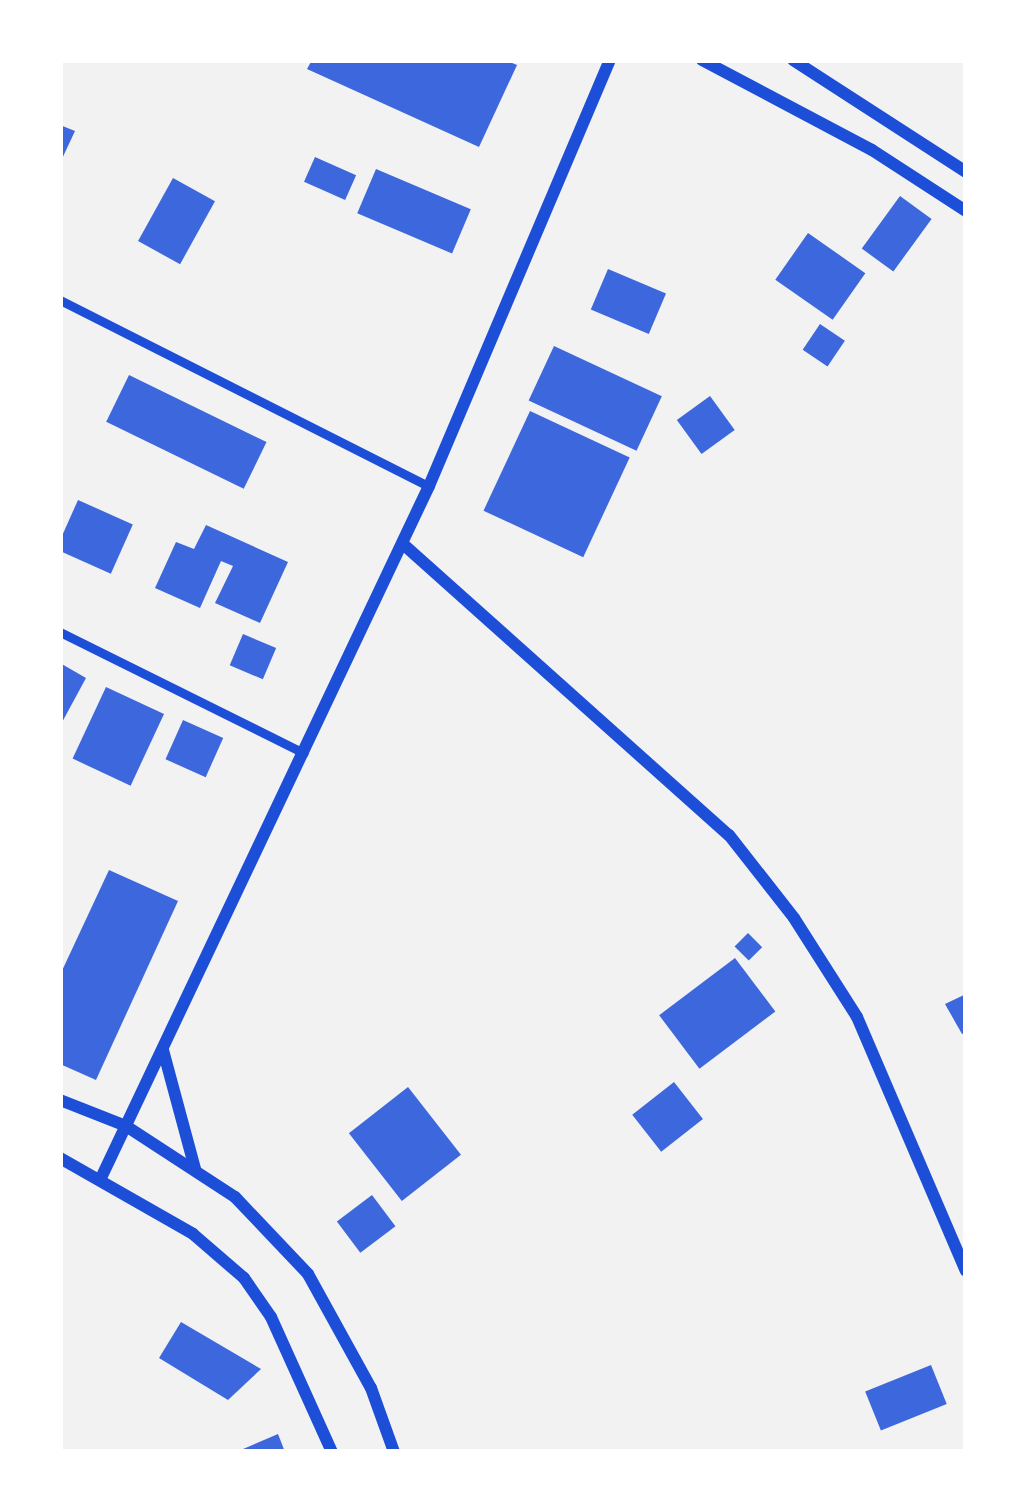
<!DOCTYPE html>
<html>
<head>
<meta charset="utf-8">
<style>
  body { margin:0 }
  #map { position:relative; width:1026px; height:1512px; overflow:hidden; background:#f2f2f2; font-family:Ubuntu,sans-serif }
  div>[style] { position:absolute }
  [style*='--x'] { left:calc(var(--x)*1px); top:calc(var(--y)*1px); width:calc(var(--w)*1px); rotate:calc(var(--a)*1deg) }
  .building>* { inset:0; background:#3d67dc; transform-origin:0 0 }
  .service>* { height:9px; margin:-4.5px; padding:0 4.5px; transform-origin:4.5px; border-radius:4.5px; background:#1d4ed8 }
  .minor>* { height:12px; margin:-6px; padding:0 6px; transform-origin:6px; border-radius:6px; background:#1d4ed8 }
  span { translate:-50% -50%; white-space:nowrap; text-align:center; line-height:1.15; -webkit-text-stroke:10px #fff; paint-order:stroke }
  .frame { position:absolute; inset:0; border:63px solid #fff; pointer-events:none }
</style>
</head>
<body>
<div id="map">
  <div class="building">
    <div style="clip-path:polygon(312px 60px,505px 60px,517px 65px,479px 147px,307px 69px)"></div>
    <div style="clip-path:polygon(60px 125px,75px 131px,60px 163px)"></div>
    <div style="left:315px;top:157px;width:45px;height:27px;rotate:24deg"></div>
    <div style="left:376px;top:169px;width:103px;height:48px;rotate:23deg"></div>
    <div style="left:173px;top:178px;width:48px;height:72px;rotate:29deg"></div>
    <div style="left:900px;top:196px;width:39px;height:65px;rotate:36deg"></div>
    <div style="left:808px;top:233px;width:70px;height:57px;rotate:35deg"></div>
    <div style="left:608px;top:269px;width:63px;height:44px;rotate:23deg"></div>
    <div style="left:820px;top:324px;width:30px;height:31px;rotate:34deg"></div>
    <div style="left:554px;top:346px;width:119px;height:60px;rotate:25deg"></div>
    <div style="left:129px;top:375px;width:153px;height:52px;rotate:26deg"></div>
    <div style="left:710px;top:396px;width:42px;height:41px;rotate:54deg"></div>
    <div style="left:530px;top:411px;width:110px;height:110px;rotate:25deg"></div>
    <div style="left:78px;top:500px;width:60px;height:54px;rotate:24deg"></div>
    <div style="clip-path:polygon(206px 525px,288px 562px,260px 623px,215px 603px,233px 566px,221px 561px,200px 608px,155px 588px,176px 542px,194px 549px)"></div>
    <div style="left:243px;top:634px;width:36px;height:34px;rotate:23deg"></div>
    <div style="clip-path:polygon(60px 663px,86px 678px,60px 726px)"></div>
    <div style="left:106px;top:687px;width:64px;height:79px;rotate:25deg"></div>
    <div style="left:183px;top:720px;width:44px;height:43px;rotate:24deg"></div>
    <div style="clip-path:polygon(109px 870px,178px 901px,96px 1080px,60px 1064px,60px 975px)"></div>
    <div style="left:748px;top:933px;width:20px;height:19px;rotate:45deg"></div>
    <div style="left:735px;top:958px;width:67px;height:95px;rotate:53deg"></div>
    <div style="clip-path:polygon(966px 994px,966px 1032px,962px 1034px,945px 1004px)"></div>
    <div style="left:674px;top:1082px;width:47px;height:53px;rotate:52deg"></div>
    <div style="left:408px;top:1087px;width:86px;height:75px;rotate:52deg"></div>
    <div style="left:372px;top:1195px;width:39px;height:44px;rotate:53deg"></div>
    <div style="clip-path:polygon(181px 1322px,261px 1369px,228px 1400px,159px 1358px)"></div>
    <div style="left:931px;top:1365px;width:42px;height:71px;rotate:68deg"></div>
    <div style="clip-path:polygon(278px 1434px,285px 1452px,236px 1452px)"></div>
  </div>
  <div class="service">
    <div style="--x:60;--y:300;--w:413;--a:26.8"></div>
    <div style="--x:60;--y:632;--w:272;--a:26.4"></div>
  </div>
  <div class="minor">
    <div style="--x:702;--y:60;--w:192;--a:27.9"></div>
    <div style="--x:872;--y:150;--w:112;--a:33"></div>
    <div style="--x:793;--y:60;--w:206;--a:32.9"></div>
    <div style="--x:403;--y:544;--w:437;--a:41.8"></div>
    <div style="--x:729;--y:835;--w:105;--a:51.9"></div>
    <div style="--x:794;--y:918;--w:117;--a:57.5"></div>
    <div style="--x:857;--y:1017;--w:276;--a:66.8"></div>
    <div style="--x:163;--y:1050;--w:123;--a:74.9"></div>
    <div style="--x:60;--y:1100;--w:71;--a:21.5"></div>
    <div style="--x:126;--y:1126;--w:130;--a:33.1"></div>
    <div style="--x:235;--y:1197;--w:106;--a:46.5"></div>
    <div style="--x:308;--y:1274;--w:130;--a:61.1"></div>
    <div style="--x:371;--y:1388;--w:68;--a:70.2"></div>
    <div style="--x:60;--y:1158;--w:153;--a:29.7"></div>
    <div style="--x:193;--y:1234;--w:67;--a:40.8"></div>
    <div style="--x:244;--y:1278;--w:47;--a:55.3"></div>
    <div style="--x:271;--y:1317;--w:148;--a:65.7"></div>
    <div style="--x:101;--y:1178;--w:766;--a:-64.64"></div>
    <div style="--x:429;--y:486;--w:463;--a:-67"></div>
  </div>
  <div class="frame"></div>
</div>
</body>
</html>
